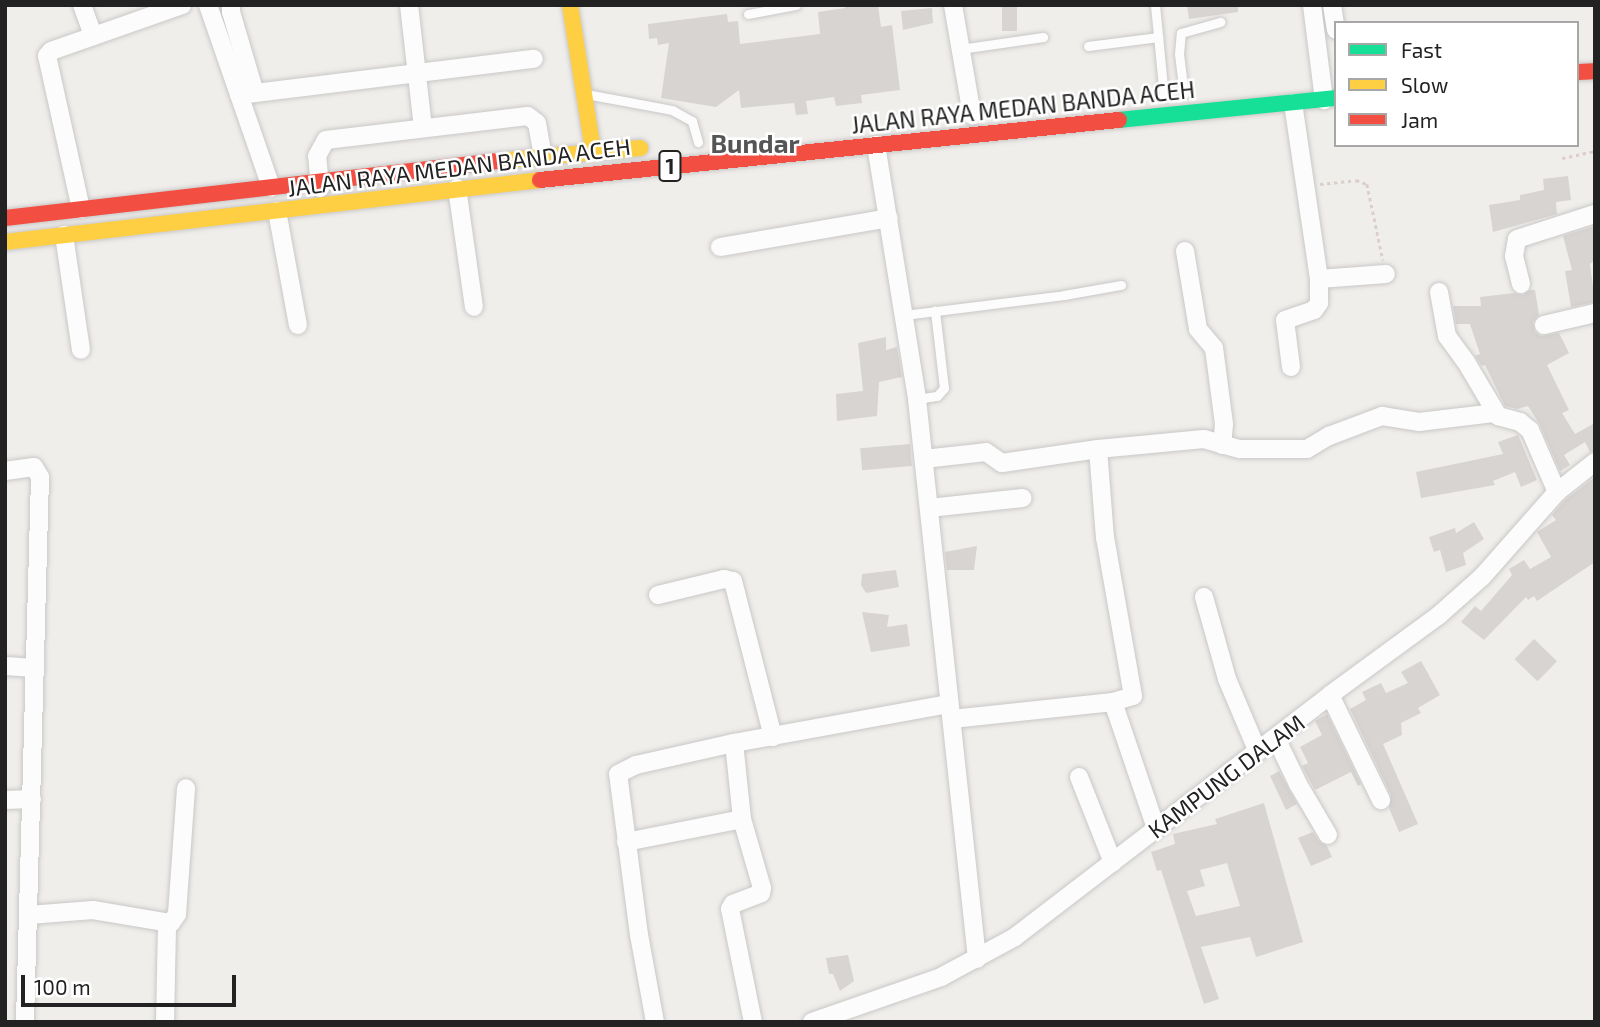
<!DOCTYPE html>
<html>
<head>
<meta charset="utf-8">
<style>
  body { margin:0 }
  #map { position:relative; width:1600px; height:1027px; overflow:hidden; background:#f0eeeb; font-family:"Exo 2",sans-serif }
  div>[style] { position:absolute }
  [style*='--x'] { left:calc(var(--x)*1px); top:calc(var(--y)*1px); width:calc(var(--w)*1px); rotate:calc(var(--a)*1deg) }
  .building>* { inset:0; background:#d7d4d2; transform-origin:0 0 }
  .path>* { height:2.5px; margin-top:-1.25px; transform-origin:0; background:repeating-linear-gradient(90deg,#dccecd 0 3.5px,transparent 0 7px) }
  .roads { filter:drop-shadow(0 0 2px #c9c8c7) drop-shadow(0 0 2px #c9c8c7) }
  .lane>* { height:9px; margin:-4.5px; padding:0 4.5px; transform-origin:4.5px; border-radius:4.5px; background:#fdfcfc }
  .street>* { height:18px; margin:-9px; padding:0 9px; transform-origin:9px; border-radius:9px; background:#fdfcfc }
  .fast>* { height:16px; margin:-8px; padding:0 8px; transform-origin:8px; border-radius:8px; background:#16e098 }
  .slow>* { height:16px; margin:-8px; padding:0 8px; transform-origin:8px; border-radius:8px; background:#ffcf43 }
  .jam>* { height:16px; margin:-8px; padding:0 8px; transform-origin:8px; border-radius:8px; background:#f24e42 }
  span { translate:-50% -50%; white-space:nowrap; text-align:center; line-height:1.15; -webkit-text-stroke:5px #fff; paint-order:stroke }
  .shield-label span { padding:2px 5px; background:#fff; border:2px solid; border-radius:5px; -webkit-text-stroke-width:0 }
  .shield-label { font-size:21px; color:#222; font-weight:700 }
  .street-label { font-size:23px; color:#222 }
  .quarter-label { font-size:26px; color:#555; font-weight:700 }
  .frame { position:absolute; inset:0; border:7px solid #222; pointer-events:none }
  .legend { position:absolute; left:1334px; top:21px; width:245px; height:126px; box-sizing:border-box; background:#fff; border:2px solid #a7a7a7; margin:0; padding:9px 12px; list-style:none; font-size:21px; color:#222 }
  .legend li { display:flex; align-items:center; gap:14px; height:35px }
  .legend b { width:35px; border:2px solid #a7a7a7 }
  .scale { position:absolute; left:21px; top:975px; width:215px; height:32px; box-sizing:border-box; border:4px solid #222; border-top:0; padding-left:9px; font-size:21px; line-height:24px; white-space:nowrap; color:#222; -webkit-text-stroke:5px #fff; paint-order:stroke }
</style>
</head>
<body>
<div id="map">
  <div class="building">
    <div style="clip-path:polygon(845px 5px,878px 5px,881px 27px,892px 25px,900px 90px,861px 95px,862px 103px,836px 106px,834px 97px,806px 101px,808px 114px,796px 115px,794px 103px,741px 108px,739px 90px,716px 107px,661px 98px,669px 43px,658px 45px,657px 38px,649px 39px,648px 24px,727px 14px,728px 22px,738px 21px,740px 44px,820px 34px,818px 12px,845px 8px)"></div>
    <div style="left:1002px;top:5px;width:15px;height:26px"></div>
    <div style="clip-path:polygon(1187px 5px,1238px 5px,1238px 12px,1189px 19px)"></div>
    <div style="clip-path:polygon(932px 8px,933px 23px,903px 30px,901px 11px)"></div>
    <div style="clip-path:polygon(1568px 176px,1571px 200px,1556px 202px,1557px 214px,1493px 232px,1489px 205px,1520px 200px,1520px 195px,1544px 190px,1543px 179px)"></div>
    <div style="clip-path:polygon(1595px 226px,1595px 260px,1590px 264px,1595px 302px,1571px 307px,1565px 271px,1572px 270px,1563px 236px)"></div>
    <div style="clip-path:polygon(1530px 290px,1535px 290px,1539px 315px,1533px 322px,1535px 332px,1541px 336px,1559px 333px,1569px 353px,1547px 365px,1569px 410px,1562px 413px,1575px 434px,1595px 423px,1595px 451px,1590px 452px,1585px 442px,1564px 455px,1570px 465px,1560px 471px,1540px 425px,1528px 406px,1517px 409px,1505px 406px,1485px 365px,1482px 366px,1475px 356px,1480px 354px,1470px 324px,1456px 324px,1453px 306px,1481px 306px,1480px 297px,1514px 293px,1523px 295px)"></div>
    <div style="clip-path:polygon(886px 337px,886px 350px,897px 347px,902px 377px,879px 382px,877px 416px,837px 421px,836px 394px,863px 391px,858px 343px)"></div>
    <div style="clip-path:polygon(1518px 435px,1537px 480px,1521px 487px,1515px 472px,1493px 481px,1495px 485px,1421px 498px,1416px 472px,1503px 454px,1498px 442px)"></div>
    <div style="left:910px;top:444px;width:22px;height:50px;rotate:85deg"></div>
    <div style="clip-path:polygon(1595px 477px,1595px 562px,1537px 601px,1534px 596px,1528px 600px,1526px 597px,1484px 640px,1461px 622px,1475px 606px,1481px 611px,1512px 575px,1509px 569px,1524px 560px,1530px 569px,1551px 557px,1537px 532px,1556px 520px,1552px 515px,1565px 500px)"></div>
    <div style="clip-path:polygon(1474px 522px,1484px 539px,1463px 553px,1466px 565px,1446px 572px,1440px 550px,1434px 552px,1429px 537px,1455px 528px,1456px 533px)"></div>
    <div style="clip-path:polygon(977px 546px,974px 570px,947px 570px,945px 552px)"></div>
    <div style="clip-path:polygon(896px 570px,899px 587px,866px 593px,861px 585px,862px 574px)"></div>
    <div style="clip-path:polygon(862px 612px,889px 615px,887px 627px,907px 624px,910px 646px,871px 652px)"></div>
    <div style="left:1534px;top:639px;width:32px;height:28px;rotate:44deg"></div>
    <div style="clip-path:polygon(1421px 661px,1440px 695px,1418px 708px,1421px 713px,1401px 723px,1402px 735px,1383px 744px,1418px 824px,1399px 832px,1389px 808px,1391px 795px,1350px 709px,1366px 700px,1362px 692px,1381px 683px,1386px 693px,1408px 683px,1401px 672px)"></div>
    <div style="clip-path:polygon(1327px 714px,1361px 784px,1358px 786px,1351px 772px,1315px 790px,1302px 766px,1308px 763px,1300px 747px,1322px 735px,1315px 721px)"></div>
    <div style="clip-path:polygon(1279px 771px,1297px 804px,1286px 810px,1270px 776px)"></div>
    <div style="clip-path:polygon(evenodd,1264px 803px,1303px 942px,1256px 957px,1250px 937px,1201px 947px,1219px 999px,1204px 1004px,1161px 870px,1157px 871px,1151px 852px,1175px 844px,1173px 834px,1217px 824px,1215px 819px,1264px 803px,1227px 863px,1240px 906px,1196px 916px,1187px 891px,1205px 886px,1200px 870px,1227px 863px)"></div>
    <div style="clip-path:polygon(1313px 832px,1319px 841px,1327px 846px,1332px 857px,1311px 866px,1298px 838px)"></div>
    <div style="clip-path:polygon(848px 955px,854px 981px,840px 991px,833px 974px,829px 974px,826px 958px)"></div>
  </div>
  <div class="path">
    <div style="--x:1562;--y:158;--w:34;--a:-12"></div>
    <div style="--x:1320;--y:184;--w:36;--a:-6"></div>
    <div style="--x:1356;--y:180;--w:12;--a:20"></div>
    <div style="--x:1367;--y:184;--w:78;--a:78.1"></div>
  </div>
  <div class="roads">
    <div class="lane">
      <div style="--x:1155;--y:5;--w:91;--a:84.4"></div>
      <div style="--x:748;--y:14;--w:49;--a:-10.6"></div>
      <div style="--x:1088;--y:46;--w:71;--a:-7.3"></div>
      <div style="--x:960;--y:49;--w:84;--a:-8.2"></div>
      <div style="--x:586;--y:94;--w:87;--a:10.5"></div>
      <div style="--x:672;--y:110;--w:23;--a:29"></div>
      <div style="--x:692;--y:121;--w:22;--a:74"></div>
      <div style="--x:1184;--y:94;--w:40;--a:-97.1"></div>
      <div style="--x:1179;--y:54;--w:21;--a:-85"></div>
      <div style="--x:1181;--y:33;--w:41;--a:-15.8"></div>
      <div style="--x:904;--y:315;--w:161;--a:-7.1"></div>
      <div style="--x:1064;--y:295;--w:58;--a:-10"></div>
      <div style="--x:917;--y:399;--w:20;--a:-9"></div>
      <div style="--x:937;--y:396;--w:11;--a:-49"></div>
      <div style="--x:944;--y:388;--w:78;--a:-96.7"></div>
    </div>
    <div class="street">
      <div style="--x:82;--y:5;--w:33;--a:70"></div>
      <div style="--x:208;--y:5;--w:193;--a:70.9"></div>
      <div style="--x:231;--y:5;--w:7;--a:90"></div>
      <div style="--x:231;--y:12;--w:84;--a:73.5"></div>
      <div style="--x:409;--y:5;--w:123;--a:83.5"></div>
      <div style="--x:953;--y:5;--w:112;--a:80.2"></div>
      <div style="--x:1312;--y:5;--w:96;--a:82.8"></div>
      <div style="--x:1332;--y:5;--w:25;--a:81"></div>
      <div style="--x:239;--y:95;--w:297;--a:-7"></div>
      <div style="--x:876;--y:145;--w:257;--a:80.8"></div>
      <div style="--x:917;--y:399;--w:563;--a:83.88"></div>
      <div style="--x:320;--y:188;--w:32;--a:-95"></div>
      <div style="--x:317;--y:156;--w:18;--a:-61"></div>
      <div style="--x:326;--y:140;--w:203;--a:-6.8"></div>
      <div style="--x:528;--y:116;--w:11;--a:38"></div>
      <div style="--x:537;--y:123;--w:34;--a:80"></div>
      <div style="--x:457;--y:188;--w:120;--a:81.9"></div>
      <div style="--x:81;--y:209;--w:157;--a:-102.5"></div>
      <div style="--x:47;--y:56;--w:6;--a:-51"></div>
      <div style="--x:51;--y:51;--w:139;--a:-19.3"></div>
      <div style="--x:277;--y:211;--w:116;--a:79.6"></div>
      <div style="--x:64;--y:235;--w:116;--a:81.6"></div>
      <div style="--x:720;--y:247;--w:171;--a:-9.7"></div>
      <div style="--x:1185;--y:251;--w:79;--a:80.5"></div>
      <div style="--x:1198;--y:329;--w:25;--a:50"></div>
      <div style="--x:1214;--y:348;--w:77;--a:82.5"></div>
      <div style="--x:1224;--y:424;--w:21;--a:95"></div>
      <div style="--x:1319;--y:279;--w:67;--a:-4.3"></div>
      <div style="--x:1521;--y:284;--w:29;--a:-104"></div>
      <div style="--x:1514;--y:256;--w:17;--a:-80"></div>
      <div style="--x:1517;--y:239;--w:82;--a:-17.8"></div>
      <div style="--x:1439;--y:292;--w:45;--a:79.7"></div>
      <div style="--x:1447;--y:336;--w:32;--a:54"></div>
      <div style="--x:1466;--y:362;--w:63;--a:59.3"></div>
      <div style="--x:1498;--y:416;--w:23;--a:15"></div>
      <div style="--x:1520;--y:422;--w:13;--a:39"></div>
      <div style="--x:1530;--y:430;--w:68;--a:66.5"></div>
      <div style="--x:1544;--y:325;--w:52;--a:-13.2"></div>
      <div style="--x:1291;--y:367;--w:47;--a:-97.3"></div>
      <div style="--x:1285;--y:320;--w:31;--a:-19"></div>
      <div style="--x:1314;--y:310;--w:9;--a:-54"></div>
      <div style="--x:1319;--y:303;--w:24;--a:-90"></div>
      <div style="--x:1319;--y:279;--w:178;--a:-98.4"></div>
      <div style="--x:924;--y:459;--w:62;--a:-6.4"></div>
      <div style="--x:986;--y:452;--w:19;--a:35"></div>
      <div style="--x:1002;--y:463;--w:97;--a:-8.3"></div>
      <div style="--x:5;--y:471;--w:29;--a:-8"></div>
      <div style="--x:34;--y:467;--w:12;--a:59"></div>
      <div style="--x:40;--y:477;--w:545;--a:91.58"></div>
      <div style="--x:929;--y:508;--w:94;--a:-6.1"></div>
      <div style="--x:658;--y:595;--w:68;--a:-13.6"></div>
      <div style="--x:724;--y:579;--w:9;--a:13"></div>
      <div style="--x:733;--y:581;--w:161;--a:75.6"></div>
      <div style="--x:1204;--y:597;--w:85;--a:74.3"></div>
      <div style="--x:1227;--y:679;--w:79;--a:67"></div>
      <div style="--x:5;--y:666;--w:30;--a:4"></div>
      <div style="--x:1330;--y:695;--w:117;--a:64.1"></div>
      <div style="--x:1113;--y:702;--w:133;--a:71.2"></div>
      <div style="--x:952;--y:719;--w:162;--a:-6"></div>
      <div style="--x:1113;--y:702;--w:21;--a:-17"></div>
      <div style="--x:1133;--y:696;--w:160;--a:-100"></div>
      <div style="--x:1105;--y:538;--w:89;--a:-94.5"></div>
      <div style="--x:1098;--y:449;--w:106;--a:-5.4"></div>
      <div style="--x:1204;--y:439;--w:37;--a:16"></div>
      <div style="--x:1240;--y:449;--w:67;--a:0"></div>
      <div style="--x:1307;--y:449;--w:26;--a:-31"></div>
      <div style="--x:1329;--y:436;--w:57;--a:-20.7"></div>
      <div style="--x:1382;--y:416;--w:37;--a:9"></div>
      <div style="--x:1419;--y:422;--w:77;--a:-6.8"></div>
      <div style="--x:1276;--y:738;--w:51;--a:64.4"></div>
      <div style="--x:1298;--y:784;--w:59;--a:59.5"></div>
      <div style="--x:1079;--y:777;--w:92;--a:68.4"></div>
      <div style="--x:5;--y:800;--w:27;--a:-2"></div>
      <div style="--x:626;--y:842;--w:118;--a:-11.2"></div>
      <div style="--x:29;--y:915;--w:64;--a:-4.5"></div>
      <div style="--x:93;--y:910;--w:79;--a:9.5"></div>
      <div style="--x:171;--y:923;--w:11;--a:-56"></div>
      <div style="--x:177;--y:914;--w:126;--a:-85.9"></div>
      <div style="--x:165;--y:1022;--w:97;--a:-88.8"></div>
      <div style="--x:655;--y:1022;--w:88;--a:-100.4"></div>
      <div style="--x:639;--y:935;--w:162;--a:-97.4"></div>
      <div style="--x:618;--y:774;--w:20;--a:-27"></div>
      <div style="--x:636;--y:765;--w:100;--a:-12.7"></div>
      <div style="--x:753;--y:1022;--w:115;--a:-101.5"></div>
      <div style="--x:730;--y:909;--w:6;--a:-59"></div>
      <div style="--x:733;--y:904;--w:30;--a:-21"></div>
      <div style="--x:761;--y:893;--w:5;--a:-79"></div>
      <div style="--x:762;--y:888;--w:72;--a:-106.2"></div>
      <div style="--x:742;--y:819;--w:76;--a:-96"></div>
      <div style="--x:734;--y:743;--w:218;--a:-10.3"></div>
      <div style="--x:812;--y:1022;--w:137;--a:-19.2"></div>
      <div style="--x:941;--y:977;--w:84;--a:-28.4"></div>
      <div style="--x:1015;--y:937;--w:397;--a:-37.5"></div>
      <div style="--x:1330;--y:695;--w:134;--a:-36.2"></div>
      <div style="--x:1438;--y:616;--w:59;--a:-41.6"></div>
      <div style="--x:1482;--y:577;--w:113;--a:-48.6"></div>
      <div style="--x:1557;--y:492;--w:48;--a:-38.3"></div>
    </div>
    <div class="fast">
      <div style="--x:1119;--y:120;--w:218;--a:-5.8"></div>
    </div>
    <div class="slow">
      <div style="--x:570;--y:5;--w:148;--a:81"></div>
      <div style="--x:498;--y:161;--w:143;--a:-5.2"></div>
      <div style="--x:5;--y:242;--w:539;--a:-6.61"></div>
    </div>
    <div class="jam">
      <div style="--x:1577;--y:72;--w:18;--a:-3"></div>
      <div style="--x:540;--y:180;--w:582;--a:-5.92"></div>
      <div style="--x:5;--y:218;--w:496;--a:-6.6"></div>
    </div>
  </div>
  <div class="shield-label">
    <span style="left:670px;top:166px">1</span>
  </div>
  <div class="street-label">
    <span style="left:1023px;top:107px;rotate:-6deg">JALAN RAYA MEDAN BANDA ACEH</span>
    <span style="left:459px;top:167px;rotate:-7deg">JALAN RAYA MEDAN BANDA ACEH</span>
    <span style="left:1226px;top:776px;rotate:-37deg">KAMPUNG DALAM</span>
  </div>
  <div class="quarter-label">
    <span style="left:755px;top:143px">Bundar</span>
  </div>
  <div class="frame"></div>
  <ul class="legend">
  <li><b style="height:9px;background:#16e098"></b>Fast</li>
  <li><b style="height:9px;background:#ffcf43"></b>Slow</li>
  <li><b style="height:9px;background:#f24e42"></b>Jam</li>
  </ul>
  <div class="scale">100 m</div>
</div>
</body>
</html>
